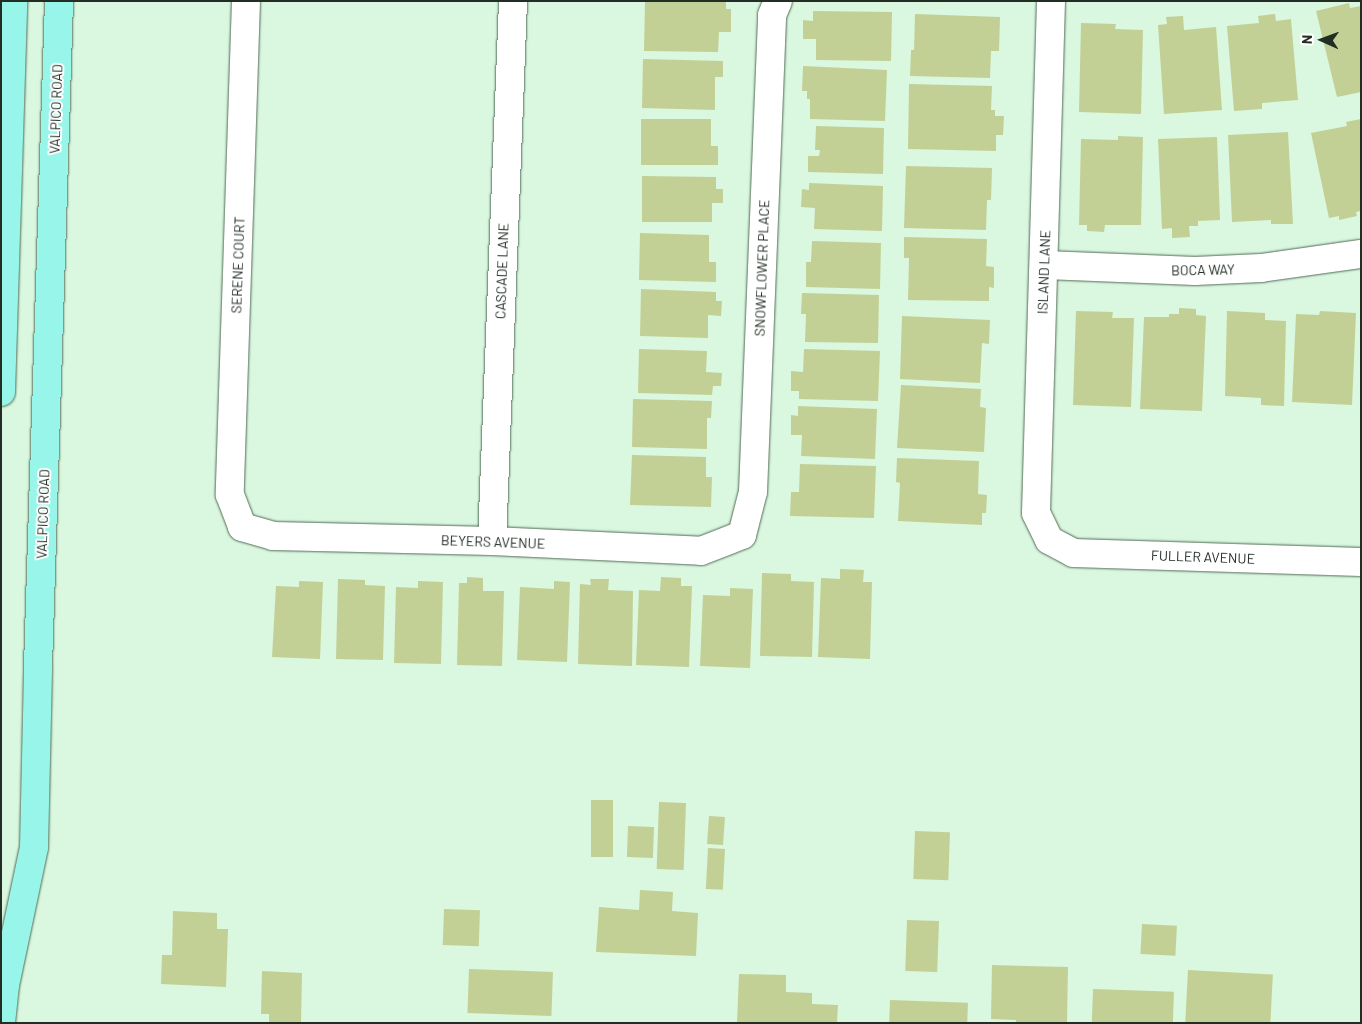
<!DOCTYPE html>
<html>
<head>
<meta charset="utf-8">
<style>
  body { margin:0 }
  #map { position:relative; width:1362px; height:1024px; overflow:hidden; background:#daf7df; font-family:Barlow,sans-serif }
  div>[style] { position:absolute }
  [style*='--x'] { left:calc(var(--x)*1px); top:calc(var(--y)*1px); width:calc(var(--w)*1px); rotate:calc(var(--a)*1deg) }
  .building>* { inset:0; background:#c3d095; transform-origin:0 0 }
  .roads { filter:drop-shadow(0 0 1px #526c57) drop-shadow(0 0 1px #526c57) }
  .minor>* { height:28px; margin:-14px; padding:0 14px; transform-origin:14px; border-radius:14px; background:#fff }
  .major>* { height:28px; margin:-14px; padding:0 14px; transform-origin:14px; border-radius:14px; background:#97f6e9 }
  span { translate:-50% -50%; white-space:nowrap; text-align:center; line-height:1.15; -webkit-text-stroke:4px #fff; paint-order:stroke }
  .street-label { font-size:14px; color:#222d24 }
  .frame { position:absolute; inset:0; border:2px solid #222d24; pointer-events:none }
  .north { position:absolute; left:1297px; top:15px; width:50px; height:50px; -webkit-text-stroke:4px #fff; paint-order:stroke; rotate:272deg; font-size:14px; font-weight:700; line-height:20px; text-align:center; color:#222d24 }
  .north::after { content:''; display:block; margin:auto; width:18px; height:22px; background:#222d24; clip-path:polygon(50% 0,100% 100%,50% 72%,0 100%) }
</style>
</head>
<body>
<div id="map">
  <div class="building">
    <div style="clip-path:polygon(645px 1px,726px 2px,726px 9px,731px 9px,731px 32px,719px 32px,718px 52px,644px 51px)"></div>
    <div style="clip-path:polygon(1349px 3px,1350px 8px,1361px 6px,1361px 92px,1337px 97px,1316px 11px)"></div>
    <div style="clip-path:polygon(813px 11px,892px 12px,891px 61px,816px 60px,816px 39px,803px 39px,803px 20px,813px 21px)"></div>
    <div style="clip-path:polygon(915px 14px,1000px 17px,999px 51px,991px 51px,990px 78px,910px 76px,911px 50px,914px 50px)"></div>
    <div style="clip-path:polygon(1275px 14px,1276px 21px,1291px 19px,1298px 100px,1262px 103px,1262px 109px,1234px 111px,1227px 26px,1259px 23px,1258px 16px)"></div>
    <div style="clip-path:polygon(1183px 16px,1184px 30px,1216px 27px,1222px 110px,1164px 114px,1158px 25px,1167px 24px,1166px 17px)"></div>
    <div style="clip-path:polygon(1081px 23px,1116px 24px,1115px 29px,1143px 30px,1141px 114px,1079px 112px)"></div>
    <div style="clip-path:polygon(643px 59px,723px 61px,723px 77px,715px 77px,715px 110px,642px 108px)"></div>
    <div style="clip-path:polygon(803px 66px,887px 70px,885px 121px,810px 119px,810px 99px,807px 99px,807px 91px,802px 91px)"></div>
    <div style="clip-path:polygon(909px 84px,992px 86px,991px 110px,995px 110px,995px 116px,1004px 116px,1003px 135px,996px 135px,996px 151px,908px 149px)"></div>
    <div style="clip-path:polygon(641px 119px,711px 119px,711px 146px,718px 146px,718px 165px,641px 165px)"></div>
    <div style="clip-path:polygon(1361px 119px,1361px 211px,1356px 212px,1357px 216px,1339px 220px,1339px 216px,1329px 218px,1311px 133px,1347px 126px,1346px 122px)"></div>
    <div style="clip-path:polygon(816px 126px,884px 128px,883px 174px,808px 172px,808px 156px,819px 156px,820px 150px,815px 150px)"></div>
    <div style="clip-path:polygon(1288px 132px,1293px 224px,1271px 224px,1271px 220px,1232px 222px,1228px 135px)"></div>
    <div style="clip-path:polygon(1118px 136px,1143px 137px,1141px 225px,1105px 225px,1104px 232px,1087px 231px,1087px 225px,1079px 225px,1081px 139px,1118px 140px)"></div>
    <div style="clip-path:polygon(1217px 137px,1220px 220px,1198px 221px,1198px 226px,1189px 226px,1190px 237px,1172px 238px,1172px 228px,1162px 229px,1158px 139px)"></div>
    <div style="clip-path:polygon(906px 166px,992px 168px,991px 200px,987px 200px,986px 230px,904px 228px)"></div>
    <div style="clip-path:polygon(642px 176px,716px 177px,716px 189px,723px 189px,723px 203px,712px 203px,712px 222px,642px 222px)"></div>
    <div style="clip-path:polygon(809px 183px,883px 186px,882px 231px,814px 229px,815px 208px,801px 207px,802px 189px,809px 190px)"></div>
    <div style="clip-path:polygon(640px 233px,709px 235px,709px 262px,716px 262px,716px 282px,639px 280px)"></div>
    <div style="clip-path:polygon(904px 237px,987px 239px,986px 266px,994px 267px,994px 288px,989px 287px,989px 301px,908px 300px,909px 258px,904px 258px)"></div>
    <div style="clip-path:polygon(812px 241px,881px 243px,880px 289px,806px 287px,806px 262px,811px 262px)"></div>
    <div style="clip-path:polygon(641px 289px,716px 292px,716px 301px,722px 301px,721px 316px,708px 315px,708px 338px,640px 336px)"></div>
    <div style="clip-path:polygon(802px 293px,879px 295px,878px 343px,805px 342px,806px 314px,801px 314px)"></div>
    <div style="clip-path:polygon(1179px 308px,1196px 309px,1196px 315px,1206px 316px,1202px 411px,1140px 409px,1144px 317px,1169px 317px,1169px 314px,1179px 314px)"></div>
    <div style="clip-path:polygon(1076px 311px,1113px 312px,1112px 318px,1134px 318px,1131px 407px,1073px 405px)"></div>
    <div style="clip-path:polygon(1227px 311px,1265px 313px,1265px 320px,1286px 321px,1284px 406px,1261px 405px,1261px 398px,1225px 396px)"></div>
    <div style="clip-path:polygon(1320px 311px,1356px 313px,1352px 405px,1292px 402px,1296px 314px,1319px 315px)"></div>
    <div style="clip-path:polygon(902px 316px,990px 320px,989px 344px,982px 343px,980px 383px,900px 379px)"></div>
    <div style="clip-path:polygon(639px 349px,707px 351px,706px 372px,722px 373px,721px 386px,713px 386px,712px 395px,638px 393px)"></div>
    <div style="clip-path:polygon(804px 349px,880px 351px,878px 401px,799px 399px,799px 391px,791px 391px,791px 371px,803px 372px)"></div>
    <div style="clip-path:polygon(901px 385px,981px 389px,980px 407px,986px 408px,984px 452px,897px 448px)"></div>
    <div style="clip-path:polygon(633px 399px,712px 401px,711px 418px,707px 418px,707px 449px,632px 447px)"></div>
    <div style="clip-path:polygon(798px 406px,877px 409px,875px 459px,801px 456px,802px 435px,791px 435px,791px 415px,798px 416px)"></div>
    <div style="clip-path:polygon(632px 455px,706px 457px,706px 477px,712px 477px,711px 507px,630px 505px)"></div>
    <div style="clip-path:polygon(897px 458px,979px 461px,978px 494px,987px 495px,986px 513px,982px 513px,982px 525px,898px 521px,900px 483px,896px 482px)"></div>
    <div style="clip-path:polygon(800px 464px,876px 466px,874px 518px,790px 516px,791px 492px,799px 492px)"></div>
    <div style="clip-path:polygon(840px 569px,864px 570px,863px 582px,872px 582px,870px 659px,818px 657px,821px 578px,840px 579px)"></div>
    <div style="clip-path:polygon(762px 573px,791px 574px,791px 581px,814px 582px,812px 657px,760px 656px)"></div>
    <div style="clip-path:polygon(467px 577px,483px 578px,483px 591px,504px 591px,502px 666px,457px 665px,459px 583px,467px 583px)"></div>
    <div style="clip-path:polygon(661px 577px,681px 578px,681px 586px,692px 586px,689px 667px,636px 665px,639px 590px,660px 591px)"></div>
    <div style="clip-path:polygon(338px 579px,365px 580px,365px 585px,385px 586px,383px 660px,336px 659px)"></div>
    <div style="clip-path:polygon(590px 579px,609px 579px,608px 590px,633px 591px,632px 666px,578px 664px,580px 584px,591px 585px)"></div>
    <div style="clip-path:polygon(299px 581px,323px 582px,320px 659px,272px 657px,276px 586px,299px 587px)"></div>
    <div style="clip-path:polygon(418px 581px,443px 582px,441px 664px,394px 663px,396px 587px,418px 588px)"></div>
    <div style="clip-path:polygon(554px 581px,570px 582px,567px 662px,517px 660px,520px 587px,554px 589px)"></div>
    <div style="clip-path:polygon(730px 588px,753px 589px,750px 668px,700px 666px,703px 595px,730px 596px)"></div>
    <div style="left:591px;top:800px;width:22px;height:57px"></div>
    <div style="left:659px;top:802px;width:27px;height:67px;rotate:2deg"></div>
    <div style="left:709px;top:816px;width:16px;height:28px;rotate:4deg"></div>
    <div style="left:628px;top:826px;width:26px;height:31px;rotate:2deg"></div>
    <div style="left:915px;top:831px;width:35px;height:48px;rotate:2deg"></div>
    <div style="left:708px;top:848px;width:17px;height:41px;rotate:3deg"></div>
    <div style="clip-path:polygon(640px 890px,673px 892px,672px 911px,698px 913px,696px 956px,596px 952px,599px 907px,639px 910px)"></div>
    <div style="left:444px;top:909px;width:36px;height:36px;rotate:2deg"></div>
    <div style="clip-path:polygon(173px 911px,217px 913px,217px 929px,228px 929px,226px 987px,161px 984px,162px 955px,172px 955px)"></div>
    <div style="left:907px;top:920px;width:32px;height:51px;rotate:2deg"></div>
    <div style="left:1142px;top:924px;width:35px;height:30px;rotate:3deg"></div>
    <div style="clip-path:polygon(992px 965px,1068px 967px,1067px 1023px,1016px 1023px,1016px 1020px,991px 1019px)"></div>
    <div style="left:469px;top:969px;width:84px;height:44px;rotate:2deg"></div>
    <div style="left:1188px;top:970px;width:85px;height:53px;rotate:3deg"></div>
    <div style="clip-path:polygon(262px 971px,302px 973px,301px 1023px,269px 1023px,269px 1014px,261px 1014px)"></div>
    <div style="clip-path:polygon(739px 974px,786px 975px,786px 992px,812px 993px,812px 1004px,838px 1005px,837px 1023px,737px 1023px)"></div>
    <div style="left:1093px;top:989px;width:81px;height:34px;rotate:2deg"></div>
    <div style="left:890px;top:1000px;width:78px;height:23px;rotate:2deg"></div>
  </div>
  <div class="roads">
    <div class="minor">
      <div style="--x:246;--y:1;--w:494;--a:91.9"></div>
      <div style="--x:230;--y:495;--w:34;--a:69"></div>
      <div style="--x:242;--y:527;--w:32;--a:16"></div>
      <div style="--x:273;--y:536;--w:219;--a:1.3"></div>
      <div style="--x:492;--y:541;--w:209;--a:2.7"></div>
      <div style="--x:701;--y:551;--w:44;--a:-21.3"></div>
      <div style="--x:742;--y:535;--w:44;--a:-75.7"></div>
      <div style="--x:753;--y:492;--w:477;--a:-87.7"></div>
      <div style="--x:772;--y:15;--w:15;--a:-67"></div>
      <div style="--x:1051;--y:1;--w:512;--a:91.68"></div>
      <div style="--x:1036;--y:513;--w:30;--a:64"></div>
      <div style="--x:1049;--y:540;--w:27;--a:28"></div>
      <div style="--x:1073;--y:553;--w:288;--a:1.8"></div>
      <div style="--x:1045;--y:265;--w:150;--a:2.3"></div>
      <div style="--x:1195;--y:271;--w:66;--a:-2.6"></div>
      <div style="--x:1261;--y:268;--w:101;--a:-8"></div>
      <div style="--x:492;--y:541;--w:540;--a:-87.77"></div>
    </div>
    <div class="major">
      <div style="--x:1;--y:392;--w:391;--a:-88.2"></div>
      <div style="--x:1;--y:1023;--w:38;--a:-84"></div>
      <div style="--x:5;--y:985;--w:141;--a:-78.1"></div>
      <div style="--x:34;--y:847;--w:181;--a:-88.7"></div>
      <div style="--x:38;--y:666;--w:665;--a:-88.19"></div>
    </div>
  </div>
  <div class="street-label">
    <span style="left:56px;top:109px;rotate:-88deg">VALPICO ROAD</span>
    <span style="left:238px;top:265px;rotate:-88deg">SERENE COURT</span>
    <span style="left:762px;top:268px;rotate:-88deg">SNOWFLOWER PLACE</span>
    <span style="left:1203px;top:270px;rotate:-1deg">BOCA WAY</span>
    <span style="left:502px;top:271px;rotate:-88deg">CASCADE LANE</span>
    <span style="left:1044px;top:272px;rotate:-88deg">ISLAND LANE</span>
    <span style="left:43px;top:514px;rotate:-88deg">VALPICO ROAD</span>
    <span style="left:493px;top:542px;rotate:2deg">BEYERS AVENUE</span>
    <span style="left:1203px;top:557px;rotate:2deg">FULLER AVENUE</span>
  </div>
  <div class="frame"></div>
  <div class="north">N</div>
</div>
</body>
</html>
